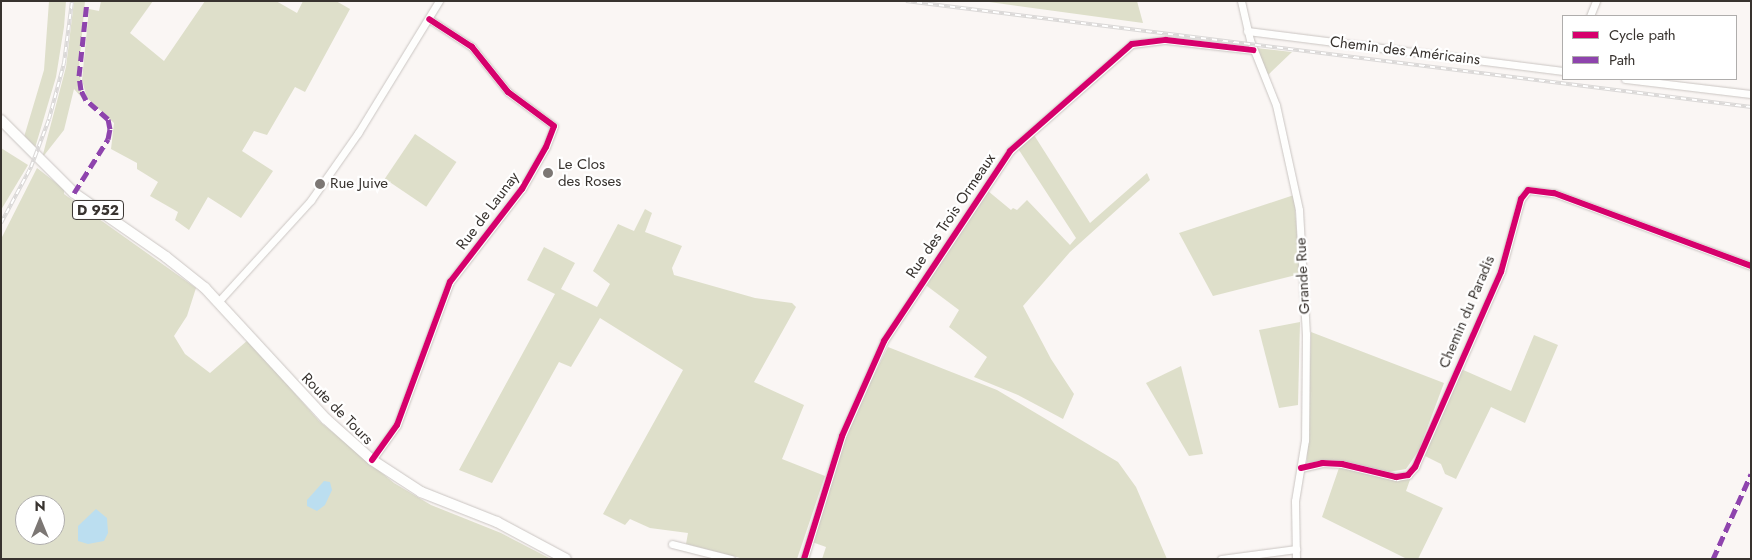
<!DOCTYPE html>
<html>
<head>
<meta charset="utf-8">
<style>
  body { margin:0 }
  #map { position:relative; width:1752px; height:560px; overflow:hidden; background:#faf6f4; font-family:Jost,sans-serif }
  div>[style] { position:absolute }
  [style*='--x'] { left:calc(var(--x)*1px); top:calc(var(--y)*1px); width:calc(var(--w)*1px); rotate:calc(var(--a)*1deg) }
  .green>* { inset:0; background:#dedfca; transform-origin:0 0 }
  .water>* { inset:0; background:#bbdef0 }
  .roads { filter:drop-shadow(0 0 1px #cac5c2) drop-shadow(0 0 1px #cac5c2) }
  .street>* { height:7px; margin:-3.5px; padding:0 3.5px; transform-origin:3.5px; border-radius:3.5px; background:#fefefd }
  .primary>* { height:10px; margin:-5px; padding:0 5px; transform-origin:5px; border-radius:5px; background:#fefefd }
  .rail>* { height:4px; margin-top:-2px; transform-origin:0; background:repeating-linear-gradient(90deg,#fff 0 5.5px,#dad8d7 0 11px); box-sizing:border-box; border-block:1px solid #dad8d7 }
  .quiet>* { height:5px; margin-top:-2.5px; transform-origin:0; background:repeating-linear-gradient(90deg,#8e44ad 0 10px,transparent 0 15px) }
  .cycleway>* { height:6px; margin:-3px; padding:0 3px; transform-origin:3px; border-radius:3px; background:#d6006c }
  .dots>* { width:14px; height:14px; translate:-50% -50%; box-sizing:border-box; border:2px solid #fff; border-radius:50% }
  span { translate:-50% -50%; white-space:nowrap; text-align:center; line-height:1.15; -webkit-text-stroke:4.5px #fff; paint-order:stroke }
  .shield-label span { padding:1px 4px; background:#fff; border:1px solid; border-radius:4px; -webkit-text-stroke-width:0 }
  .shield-label { font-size:14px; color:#38332f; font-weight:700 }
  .street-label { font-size:15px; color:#38332f }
  .poi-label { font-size:15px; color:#38332f }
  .left { translate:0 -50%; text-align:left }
  .frame { position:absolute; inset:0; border:2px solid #38332f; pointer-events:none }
  .legend { position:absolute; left:1562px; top:15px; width:175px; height:65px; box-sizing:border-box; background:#fff; border:1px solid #afadac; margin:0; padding:6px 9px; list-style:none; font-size:15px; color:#38332f }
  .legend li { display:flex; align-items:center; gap:10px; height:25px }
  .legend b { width:25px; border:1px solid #afadac }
  .north { position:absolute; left:15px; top:495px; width:50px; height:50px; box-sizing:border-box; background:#fff; border:1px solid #afadac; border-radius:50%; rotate:0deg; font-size:14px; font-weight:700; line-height:20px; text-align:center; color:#38332f }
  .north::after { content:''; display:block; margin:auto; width:18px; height:22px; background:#7c7774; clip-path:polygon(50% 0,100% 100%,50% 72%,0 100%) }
</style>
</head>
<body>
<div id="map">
  <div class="green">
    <div style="clip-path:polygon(49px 1px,66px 1px,64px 27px,56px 77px,35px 148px,24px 137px,44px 70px)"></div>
    <div style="clip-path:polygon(74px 1px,85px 1px,79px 67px,83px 99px,74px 89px,64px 130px,42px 158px,66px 67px)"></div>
    <div style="clip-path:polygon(101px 1px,153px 1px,130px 33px,164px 61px,205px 1px,276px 1px,297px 13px,303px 1px,336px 1px,350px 9px,305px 92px,295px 87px,267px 135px,254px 131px,242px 151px,273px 171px,241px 218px,208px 197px,189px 230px,175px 220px,178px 212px,150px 196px,158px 182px,137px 169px,137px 163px,111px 149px,114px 123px,87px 98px,82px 80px,89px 9px,99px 11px)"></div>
    <div style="clip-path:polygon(982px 1px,1137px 1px,1143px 23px)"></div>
    <div style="clip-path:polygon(1256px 48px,1292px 52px,1268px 75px)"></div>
    <div style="left:415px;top:134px;width:50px;height:54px;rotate:34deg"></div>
    <div style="clip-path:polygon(1034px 135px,1090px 223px,1147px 173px,1150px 180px,1070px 252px,1023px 306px,1051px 359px,1074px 394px,1063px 419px,1018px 395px,974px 377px,987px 357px,949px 327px,959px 310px,923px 283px,988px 191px,1011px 210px,1013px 208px,1017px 210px,1027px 200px,1070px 245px,1076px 238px,1017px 147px)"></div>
    <div style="clip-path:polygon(1px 148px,28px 165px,1px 210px)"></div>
    <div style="clip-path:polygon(evenodd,37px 168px,64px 189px,64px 194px,196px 288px,187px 316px,174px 336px,185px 354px,210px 373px,248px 340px,319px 421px,394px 483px,431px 505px,501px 533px,551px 559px,1px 559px,1px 239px,37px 168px,25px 505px,55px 505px,55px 535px,25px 535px,25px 505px)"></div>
    <div style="clip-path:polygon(1294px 195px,1300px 274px,1213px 296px,1179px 233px)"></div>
    <div style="clip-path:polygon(645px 209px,652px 213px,645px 232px,682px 246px,672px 268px,674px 275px,755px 298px,792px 303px,796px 307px,754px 382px,804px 405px,782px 459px,825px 476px,797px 559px,744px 559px,686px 544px,688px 533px,650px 528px,630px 519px,625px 525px,603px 514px,683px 370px,600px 318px,571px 367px,559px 362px,492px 483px,459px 470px,555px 294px,527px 280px,544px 247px,575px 263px,561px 289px,597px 307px,610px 284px,593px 271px,618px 224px,634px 231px)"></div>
    <div style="clip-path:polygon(1300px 322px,1298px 405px,1279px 408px,1259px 330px)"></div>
    <div style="clip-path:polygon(1311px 332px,1444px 383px,1419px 450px,1406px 469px,1389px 472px,1339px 461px,1307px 462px)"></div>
    <div style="clip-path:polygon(1534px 335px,1558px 345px,1525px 423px,1491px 407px,1456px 479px,1445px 474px,1441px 464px,1423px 455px,1461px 369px,1511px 391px)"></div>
    <div style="clip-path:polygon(888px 347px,997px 390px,1118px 462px,1136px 487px,1167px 559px,822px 559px,826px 547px,812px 542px,848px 427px)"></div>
    <div style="clip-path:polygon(1181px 366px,1203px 454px,1189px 456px,1146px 383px)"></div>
    <div style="clip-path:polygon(1340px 465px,1411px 477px,1406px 491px,1443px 508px,1418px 559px,1407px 559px,1322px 517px)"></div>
  </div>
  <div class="water">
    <div style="clip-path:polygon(324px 481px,330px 482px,332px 490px,325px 505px,317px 511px,307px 506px,307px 500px)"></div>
    <div style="clip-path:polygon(96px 509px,107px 518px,108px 533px,104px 541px,88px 544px,78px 541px,78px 526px)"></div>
  </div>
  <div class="roads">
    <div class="street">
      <div style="--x:1241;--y:1;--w:40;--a:77"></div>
      <div style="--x:1250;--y:40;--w:70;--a:68.2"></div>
      <div style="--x:1276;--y:105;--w:107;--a:77.6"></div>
      <div style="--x:1299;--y:210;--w:124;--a:86.8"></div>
      <div style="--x:1306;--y:334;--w:106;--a:90.5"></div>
      <div style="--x:1305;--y:440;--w:62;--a:99.3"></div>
      <div style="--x:1295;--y:501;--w:58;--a:89"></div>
      <div style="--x:1590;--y:16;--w:16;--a:-68"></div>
      <div style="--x:1247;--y:31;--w:319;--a:7.2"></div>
      <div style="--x:1625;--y:79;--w:127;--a:6.8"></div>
      <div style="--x:218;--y:302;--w:138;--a:-47.6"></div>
      <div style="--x:311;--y:200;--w:82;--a:-55"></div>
      <div style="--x:358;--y:133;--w:155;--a:-58.5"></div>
      <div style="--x:372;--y:460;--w:43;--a:-54.5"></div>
      <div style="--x:397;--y:425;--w:153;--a:-69.7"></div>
      <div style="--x:450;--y:282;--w:118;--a:-52.3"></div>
      <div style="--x:522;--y:189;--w:48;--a:-60.3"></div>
      <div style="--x:546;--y:147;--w:22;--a:-69"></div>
      <div style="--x:554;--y:126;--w:57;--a:-143.5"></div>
      <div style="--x:508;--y:92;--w:58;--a:-128.7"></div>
      <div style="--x:472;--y:47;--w:51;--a:-146.9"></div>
      <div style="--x:1301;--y:468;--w:22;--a:-13"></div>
      <div style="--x:1322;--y:463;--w:20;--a:3"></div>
      <div style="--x:1342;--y:464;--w:56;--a:13.5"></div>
      <div style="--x:1396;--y:477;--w:12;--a:-9"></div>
      <div style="--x:1408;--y:475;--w:11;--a:-49"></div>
      <div style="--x:1415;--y:467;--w:213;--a:-66.2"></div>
      <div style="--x:1501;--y:272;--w:76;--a:-74.7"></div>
      <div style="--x:1521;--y:199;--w:11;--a:-52"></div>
      <div style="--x:1528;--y:190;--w:26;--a:7"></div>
      <div style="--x:1554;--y:193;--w:210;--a:20.3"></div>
      <div style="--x:672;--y:544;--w:61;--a:14.3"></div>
      <div style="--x:804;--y:559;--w:129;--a:-72.8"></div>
      <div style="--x:842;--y:436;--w:104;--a:-66.1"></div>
      <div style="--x:884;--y:341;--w:228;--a:-56.4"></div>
      <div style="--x:1010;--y:151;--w:162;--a:-41.3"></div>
      <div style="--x:1132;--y:44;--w:34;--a:-7"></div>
      <div style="--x:1166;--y:40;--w:88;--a:6.6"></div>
      <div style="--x:1221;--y:559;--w:76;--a:-7.6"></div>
    </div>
    <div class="primary">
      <div style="--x:1;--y:120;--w:103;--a:45"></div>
      <div style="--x:74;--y:193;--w:112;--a:34.8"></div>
      <div style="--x:166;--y:257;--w:50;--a:38.5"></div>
      <div style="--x:205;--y:288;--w:178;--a:47.3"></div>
      <div style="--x:326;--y:419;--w:62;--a:41.7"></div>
      <div style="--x:372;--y:460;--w:59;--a:33.1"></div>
      <div style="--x:421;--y:492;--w:82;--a:21.5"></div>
      <div style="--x:497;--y:522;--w:78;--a:28.2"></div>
    </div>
  </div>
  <div class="rail">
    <div style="--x:906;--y:1;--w:852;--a:7.15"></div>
    <div style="--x:1;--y:223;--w:64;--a:-61.8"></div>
    <div style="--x:31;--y:167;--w:51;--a:-69.4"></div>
    <div style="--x:49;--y:119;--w:58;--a:-75"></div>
    <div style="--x:64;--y:63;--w:63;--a:-82.6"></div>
  </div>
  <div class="quiet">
    <div style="--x:74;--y:193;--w:64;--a:-57.8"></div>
    <div style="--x:108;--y:139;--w:10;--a:-79"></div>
    <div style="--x:110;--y:129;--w:10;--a:-101"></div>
    <div style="--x:108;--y:119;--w:29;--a:-139"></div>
    <div style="--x:86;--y:100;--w:11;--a:-117"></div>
    <div style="--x:81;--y:90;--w:14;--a:-98"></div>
    <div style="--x:79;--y:76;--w:75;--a:-83.9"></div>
    <div style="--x:1713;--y:559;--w:93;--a:-65.9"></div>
  </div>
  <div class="cycleway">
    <div style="--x:372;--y:460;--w:43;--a:-54.5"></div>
    <div style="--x:397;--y:425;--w:153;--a:-69.7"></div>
    <div style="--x:450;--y:282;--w:118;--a:-52.3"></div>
    <div style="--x:522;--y:189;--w:48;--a:-60.3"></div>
    <div style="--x:546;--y:147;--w:22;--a:-69"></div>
    <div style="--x:554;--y:126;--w:57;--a:-143.5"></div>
    <div style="--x:508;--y:92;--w:58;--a:-128.7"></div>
    <div style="--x:472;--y:47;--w:51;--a:-146.9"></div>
    <div style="--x:1301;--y:468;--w:22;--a:-13"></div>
    <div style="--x:1322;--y:463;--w:20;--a:3"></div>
    <div style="--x:1342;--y:464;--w:56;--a:13.5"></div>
    <div style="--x:1396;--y:477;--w:12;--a:-9"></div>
    <div style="--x:1408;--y:475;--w:11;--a:-49"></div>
    <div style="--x:1415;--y:467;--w:213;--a:-66.2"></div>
    <div style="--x:1501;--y:272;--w:76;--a:-74.7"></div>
    <div style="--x:1521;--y:199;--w:11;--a:-52"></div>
    <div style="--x:1528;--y:190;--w:26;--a:7"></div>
    <div style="--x:1554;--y:193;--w:210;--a:20.3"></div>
    <div style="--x:804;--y:559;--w:129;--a:-72.8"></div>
    <div style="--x:842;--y:436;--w:104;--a:-66.1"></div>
    <div style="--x:884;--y:341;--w:228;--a:-56.4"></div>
    <div style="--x:1010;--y:151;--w:162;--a:-41.3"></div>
    <div style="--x:1132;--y:44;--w:34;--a:-7"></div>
    <div style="--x:1166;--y:40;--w:88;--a:6.6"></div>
  </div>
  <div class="dots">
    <div style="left:548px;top:173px;background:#7c7774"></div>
    <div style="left:320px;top:184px;background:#7c7774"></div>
  </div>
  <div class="shield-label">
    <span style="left:98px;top:210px">D 952</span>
  </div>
  <div class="street-label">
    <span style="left:1405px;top:51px;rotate:7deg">Chemin des Américains</span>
    <span style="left:488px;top:211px;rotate:-53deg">Rue de Launay</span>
    <span style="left:951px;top:216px;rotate:-56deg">Rue des Trois Ormeaux</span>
    <span style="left:1303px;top:276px;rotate:-93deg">Grande Rue</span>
    <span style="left:1467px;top:312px;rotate:-67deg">Chemin du Paradis</span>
    <span style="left:337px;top:409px;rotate:45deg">Route de Tours</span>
  </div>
  <div class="poi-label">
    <span class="left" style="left:558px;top:173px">Le Clos<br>des Roses</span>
    <span class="left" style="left:330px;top:184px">Rue Juive</span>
  </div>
  <div class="frame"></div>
  <ul class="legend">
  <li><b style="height:6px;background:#d6006c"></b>Cycle path</li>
  <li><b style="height:6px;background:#8e44ad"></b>Path</li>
  </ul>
  <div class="north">N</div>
</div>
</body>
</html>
